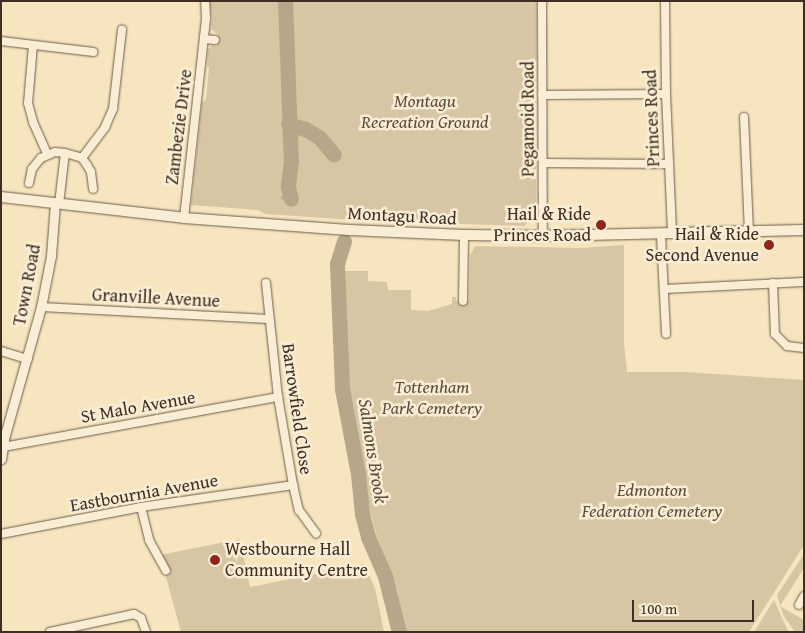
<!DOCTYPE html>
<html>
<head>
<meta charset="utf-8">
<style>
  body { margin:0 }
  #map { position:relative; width:805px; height:633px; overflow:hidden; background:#f6e5bf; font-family:"Gentium Book Plus",serif }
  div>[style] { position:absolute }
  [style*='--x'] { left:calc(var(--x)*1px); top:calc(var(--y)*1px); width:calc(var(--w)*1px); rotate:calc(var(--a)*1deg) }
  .green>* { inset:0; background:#d7c6a4 }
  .stream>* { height:2.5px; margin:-1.25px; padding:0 1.25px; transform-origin:1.25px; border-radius:1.25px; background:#b7a78a }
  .river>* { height:15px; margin:-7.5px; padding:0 7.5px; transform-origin:7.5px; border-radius:7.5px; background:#b7a78a }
  .roads { filter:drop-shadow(0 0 1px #6c5c49) drop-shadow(0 0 1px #6c5c49) }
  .minor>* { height:8px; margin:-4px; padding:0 4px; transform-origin:4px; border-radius:4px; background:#f9eed5 }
  .tertiary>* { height:9px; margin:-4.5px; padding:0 4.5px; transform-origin:4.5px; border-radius:4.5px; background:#f9eed5 }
  .secondary>* { height:10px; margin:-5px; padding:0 5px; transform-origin:5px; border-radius:5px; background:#f9eed5 }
  .dots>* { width:14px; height:14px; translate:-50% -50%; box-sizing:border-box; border:2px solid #f9eed5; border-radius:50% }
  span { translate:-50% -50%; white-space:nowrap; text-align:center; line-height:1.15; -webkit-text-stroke:5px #f9eed5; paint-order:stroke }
  .park-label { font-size:18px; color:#5d4d3c; font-style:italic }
  .street-label { font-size:18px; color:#3e2f22 }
  .poi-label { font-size:18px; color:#3e2f22 }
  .right { translate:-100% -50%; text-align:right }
  .left { translate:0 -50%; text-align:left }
  .water-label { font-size:19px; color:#5c4d3c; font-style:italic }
  .frame { position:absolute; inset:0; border:2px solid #3e2f22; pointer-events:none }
  .scale { position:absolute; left:632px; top:600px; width:122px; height:22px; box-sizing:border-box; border:2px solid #3e2f22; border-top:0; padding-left:6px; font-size:15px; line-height:18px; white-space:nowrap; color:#3e2f22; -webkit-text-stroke:4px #f9eed5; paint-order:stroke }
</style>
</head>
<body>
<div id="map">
  <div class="green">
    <div style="clip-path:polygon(209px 1px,537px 1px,536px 207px,533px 217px,524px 226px,369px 221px,265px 214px,258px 210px,191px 205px,202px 102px,206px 100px,209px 67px,207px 67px,208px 49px,213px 45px,217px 46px,218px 35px,211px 29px,212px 18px)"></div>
    <div style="clip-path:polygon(624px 245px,624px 344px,627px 372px,685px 372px,804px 380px,804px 545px,749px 632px,406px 632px,397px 591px,377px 537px,367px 501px,362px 501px,360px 473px,345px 390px,339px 271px,368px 271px,368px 281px,387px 282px,388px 290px,411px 290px,411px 310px,428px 311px,452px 304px,452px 297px,456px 297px,456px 301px,469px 301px,470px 256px,475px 246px,581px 248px)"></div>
    <div style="clip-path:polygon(240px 539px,250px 587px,364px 564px,375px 588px,384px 632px,181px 632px,160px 555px)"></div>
    <div style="clip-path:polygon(804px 554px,804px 568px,780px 606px,804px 620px,804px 632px,795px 632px,783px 615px,777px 595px)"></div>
    <div style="clip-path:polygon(774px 600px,788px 631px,754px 632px)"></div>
  </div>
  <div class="stream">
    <div style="--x:282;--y:198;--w:13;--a:-61"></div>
  </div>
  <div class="river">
    <div style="--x:285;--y:1;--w:160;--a:87.9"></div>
    <div style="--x:291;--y:161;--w:26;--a:97"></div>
    <div style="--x:288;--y:187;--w:12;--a:76"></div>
    <div style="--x:288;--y:124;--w:18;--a:16"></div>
    <div style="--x:305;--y:129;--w:16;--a:30"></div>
    <div style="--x:319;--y:137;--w:23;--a:50"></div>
    <div style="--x:344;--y:241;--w:24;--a:107"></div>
    <div style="--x:337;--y:264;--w:125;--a:87.7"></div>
    <div style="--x:342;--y:389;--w:86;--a:79.3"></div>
    <div style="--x:358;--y:474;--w:40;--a:84.3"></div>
    <div style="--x:362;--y:514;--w:24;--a:75"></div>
    <div style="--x:368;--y:537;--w:43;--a:66.4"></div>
    <div style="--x:385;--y:576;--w:58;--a:76"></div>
  </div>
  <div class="roads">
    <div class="minor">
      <div style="--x:542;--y:1;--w:235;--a:89.8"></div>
      <div style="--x:665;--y:1;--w:93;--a:89.4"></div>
      <div style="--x:666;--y:94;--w:140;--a:87.5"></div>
      <div style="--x:204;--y:39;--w:11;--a:5"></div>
      <div style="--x:1;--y:41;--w:93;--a:6.8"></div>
      <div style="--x:33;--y:45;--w:58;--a:94.9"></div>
      <div style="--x:28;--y:103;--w:20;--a:75"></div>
      <div style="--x:33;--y:122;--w:35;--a:66"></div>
      <div style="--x:542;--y:95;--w:124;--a:-0.5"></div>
      <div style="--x:744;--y:117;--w:115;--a:87.5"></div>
      <div style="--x:82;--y:158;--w:39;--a:-53"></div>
      <div style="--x:105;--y:127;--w:20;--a:-66"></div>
      <div style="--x:113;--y:109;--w:80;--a:-83.5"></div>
      <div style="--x:543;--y:163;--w:125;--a:0.5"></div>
      <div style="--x:29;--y:183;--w:14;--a:-78"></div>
      <div style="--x:32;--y:169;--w:14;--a:-51"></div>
      <div style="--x:41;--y:158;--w:15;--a:-23"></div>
      <div style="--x:55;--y:152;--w:10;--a:6"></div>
      <div style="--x:65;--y:153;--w:18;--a:16"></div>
      <div style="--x:82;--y:158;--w:9;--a:54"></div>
      <div style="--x:87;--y:165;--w:8;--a:60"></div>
      <div style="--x:91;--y:172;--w:17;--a:83"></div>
      <div style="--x:59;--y:204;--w:51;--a:-83.3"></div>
      <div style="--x:184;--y:218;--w:201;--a:-83.7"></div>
      <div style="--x:206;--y:18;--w:17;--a:-93"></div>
      <div style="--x:661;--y:235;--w:99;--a:87.1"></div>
      <div style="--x:266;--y:283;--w:115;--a:84"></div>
      <div style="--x:278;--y:397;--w:89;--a:80.3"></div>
      <div style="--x:293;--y:485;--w:26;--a:77"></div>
      <div style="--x:299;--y:510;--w:29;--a:54"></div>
      <div style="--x:773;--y:283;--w:51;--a:87.8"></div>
      <div style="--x:775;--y:334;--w:17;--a:45"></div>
      <div style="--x:787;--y:346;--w:17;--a:7"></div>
      <div style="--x:664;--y:289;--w:140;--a:-2.9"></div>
      <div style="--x:463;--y:301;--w:66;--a:-89.1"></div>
      <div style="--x:41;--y:307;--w:228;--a:3"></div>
      <div style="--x:1;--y:351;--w:28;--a:17"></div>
      <div style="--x:3;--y:447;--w:280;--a:-10.3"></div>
      <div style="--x:141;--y:507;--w:34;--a:76"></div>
      <div style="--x:149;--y:540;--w:35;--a:61"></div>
      <div style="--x:1;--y:534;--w:143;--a:-10.9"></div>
      <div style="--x:141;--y:507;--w:154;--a:-8.2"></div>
      <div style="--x:799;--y:605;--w:10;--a:-61"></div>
      <div style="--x:50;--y:632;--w:86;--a:-12.1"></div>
      <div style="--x:134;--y:614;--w:8;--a:30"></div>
      <div style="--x:141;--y:618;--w:15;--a:70"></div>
    </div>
    <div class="tertiary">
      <div style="--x:1;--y:459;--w:24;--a:-81"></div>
      <div style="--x:5;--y:435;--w:133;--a:-74.3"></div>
      <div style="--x:41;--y:307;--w:52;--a:-78.9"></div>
      <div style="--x:51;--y:256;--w:53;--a:-85.7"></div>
    </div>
    <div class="secondary">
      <div style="--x:1;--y:197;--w:184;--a:6.5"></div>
      <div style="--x:184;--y:218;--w:165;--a:4.2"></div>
      <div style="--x:349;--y:230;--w:115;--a:2.5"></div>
      <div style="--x:464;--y:235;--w:79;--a:0.7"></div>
      <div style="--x:543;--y:236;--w:261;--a:-1.3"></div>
    </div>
  </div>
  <div class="dots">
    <div style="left:601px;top:225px;background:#8f2418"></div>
    <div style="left:769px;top:245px;background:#8f2418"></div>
    <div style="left:215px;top:560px;background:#8f2418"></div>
  </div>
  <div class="park-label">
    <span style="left:425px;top:112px">Montagu<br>Recreation Ground</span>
    <span style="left:432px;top:398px">Tottenham<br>Park Cemetery</span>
    <span style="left:652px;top:501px">Edmonton<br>Federation Cemetery</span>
  </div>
  <div class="street-label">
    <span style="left:652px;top:118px;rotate:-92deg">Princes Road</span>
    <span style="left:528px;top:119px;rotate:-90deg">Pegamoid Road</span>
    <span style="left:179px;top:127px;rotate:-83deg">Zambezie Drive</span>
    <span style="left:402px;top:216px;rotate:3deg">Montagu Road</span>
    <span style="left:27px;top:285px;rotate:-79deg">Town Road</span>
    <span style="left:156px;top:298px;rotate:3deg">Granville Avenue</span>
    <span style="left:138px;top:407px;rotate:-10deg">St Malo Avenue</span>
    <span style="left:297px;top:409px;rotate:82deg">Barrowfield Close</span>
    <span style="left:144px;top:493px;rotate:-10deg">Eastbournia Avenue</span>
  </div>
  <div class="poi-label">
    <span class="right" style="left:591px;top:225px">Hail &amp; Ride<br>Princes Road</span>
    <span class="right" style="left:759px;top:245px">Hail &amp; Ride<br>Second Avenue</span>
    <span class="left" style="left:225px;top:560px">Westbourne Hall<br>Community Centre</span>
  </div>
  <div class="water-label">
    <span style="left:373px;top:451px;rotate:81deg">Salmons Brook</span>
  </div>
  <div class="frame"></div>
  <div class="scale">100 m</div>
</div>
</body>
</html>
